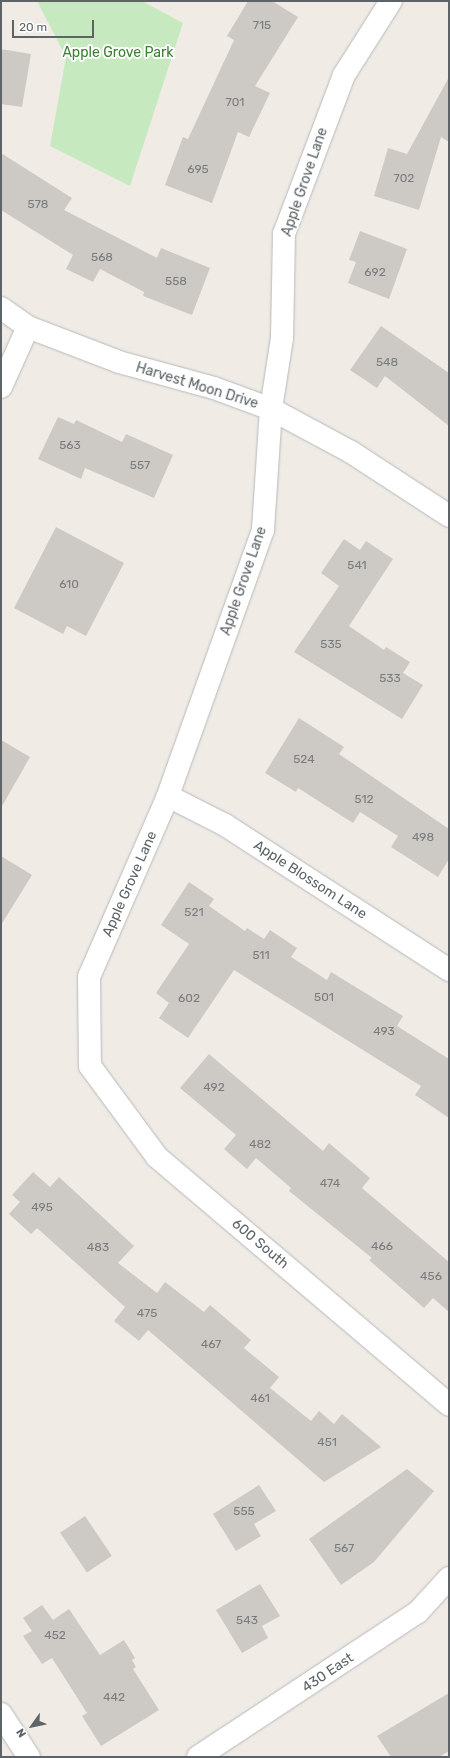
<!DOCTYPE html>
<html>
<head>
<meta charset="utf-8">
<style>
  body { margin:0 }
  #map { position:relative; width:450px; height:1758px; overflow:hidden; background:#f0ece5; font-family:Rubik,sans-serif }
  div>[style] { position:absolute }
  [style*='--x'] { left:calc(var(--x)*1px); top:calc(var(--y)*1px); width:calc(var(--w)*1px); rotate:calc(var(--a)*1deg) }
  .green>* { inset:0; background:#c7e9c0 }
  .building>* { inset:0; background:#cdc9c4; transform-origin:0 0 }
  .roads { filter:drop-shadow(0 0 1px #b6b9bd) drop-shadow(0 0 1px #b6b9bd) }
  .minor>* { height:22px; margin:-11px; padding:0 11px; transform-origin:11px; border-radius:11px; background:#fff }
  span { translate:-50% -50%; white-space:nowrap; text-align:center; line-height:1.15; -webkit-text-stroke:4px #fff; paint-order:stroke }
  .number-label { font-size:12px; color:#797c7e }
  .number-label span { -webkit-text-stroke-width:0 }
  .park-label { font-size:14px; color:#39832f }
  .street-label { font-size:14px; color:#5d6366 }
  .frame { position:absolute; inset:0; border:2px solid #5d6366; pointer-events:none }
  .north { position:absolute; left:12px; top:1706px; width:40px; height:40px; -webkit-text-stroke:3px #fff; paint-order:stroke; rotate:237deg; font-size:11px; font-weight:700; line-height:16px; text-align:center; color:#5d6366 }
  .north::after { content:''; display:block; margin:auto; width:14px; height:18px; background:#5d6366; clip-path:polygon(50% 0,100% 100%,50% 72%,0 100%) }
  .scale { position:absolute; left:12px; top:20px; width:82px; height:18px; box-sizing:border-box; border:2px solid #5d6366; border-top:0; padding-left:5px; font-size:12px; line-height:14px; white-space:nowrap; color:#5d6366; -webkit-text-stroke:3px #fff; paint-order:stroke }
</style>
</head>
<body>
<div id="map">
  <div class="green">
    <div style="clip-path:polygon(37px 1px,142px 1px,183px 23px,130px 186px,50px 146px,66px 57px)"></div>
  </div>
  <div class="building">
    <div style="clip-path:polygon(248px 1px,272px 1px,298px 17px,255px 86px,270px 93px,249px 137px,238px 132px,212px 203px,165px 185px,183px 137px,188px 139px,234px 40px,227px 36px)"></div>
    <div style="clip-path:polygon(1px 49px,31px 54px,22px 107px,1px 104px)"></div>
    <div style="clip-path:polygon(449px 77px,449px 142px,441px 137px,419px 210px,374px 196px,388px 148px,407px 154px)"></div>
    <div style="clip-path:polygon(1px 153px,72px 198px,64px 210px,157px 258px,161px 248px,210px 268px,192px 315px,143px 296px,144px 292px,100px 269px,93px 282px,66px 269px,73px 255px,1px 210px)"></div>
    <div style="clip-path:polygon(360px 231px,407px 249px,389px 299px,348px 283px,356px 262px,349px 260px)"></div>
    <div style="clip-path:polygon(381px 326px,449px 373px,449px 426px,385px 376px,377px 388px,350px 370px)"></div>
    <div style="clip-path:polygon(58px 417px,74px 424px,76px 420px,122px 442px,126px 434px,173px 455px,154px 498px,85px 468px,81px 479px,38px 459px)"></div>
    <div style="clip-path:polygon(56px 527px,124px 563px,86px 636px,67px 626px,63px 634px,14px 608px)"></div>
    <div style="clip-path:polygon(344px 539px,360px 550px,366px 541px,393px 559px,349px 626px,384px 650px,386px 647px,410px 662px,403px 673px,423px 685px,402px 719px,294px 652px,339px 586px,321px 573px)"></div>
    <div style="clip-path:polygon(299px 718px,344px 747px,339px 754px,449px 829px,449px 859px,438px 877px,391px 847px,398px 836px,360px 812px,353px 823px,298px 788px,296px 792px,265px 773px)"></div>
    <div style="clip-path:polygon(1px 740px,30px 757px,1px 808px)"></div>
    <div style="clip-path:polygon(1px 856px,32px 875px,1px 925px)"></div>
    <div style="clip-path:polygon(189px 882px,214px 899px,209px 906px,245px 931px,247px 928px,264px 939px,270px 930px,297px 948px,291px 957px,327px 980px,331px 972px,403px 1016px,397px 1026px,449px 1059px,449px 1118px,415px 1095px,421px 1086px,234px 970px,188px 1038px,159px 1018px,169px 1003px,156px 993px,189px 944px,161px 925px)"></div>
    <div style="clip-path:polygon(209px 1054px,323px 1151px,329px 1143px,370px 1178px,362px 1188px,449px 1262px,449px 1312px,433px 1298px,424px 1308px,369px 1260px,372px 1258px,289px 1191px,291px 1188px,256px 1158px,247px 1169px,224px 1149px,236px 1135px,180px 1088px)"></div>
    <div style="clip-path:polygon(33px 1172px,50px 1187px,59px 1177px,134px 1246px,118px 1263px,157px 1293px,165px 1282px,204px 1312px,210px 1305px,251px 1340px,244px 1348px,279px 1377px,270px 1388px,311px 1421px,319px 1411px,334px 1424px,342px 1414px,381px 1447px,324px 1482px,148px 1330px,139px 1341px,114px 1321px,125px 1307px,37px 1228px,31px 1234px,9px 1214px,20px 1202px,12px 1195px)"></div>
    <div style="clip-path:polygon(407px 1469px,434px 1491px,374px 1562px,341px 1585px,309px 1539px)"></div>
    <div style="clip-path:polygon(259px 1485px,276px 1511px,254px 1524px,261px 1536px,236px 1551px,213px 1514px)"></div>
    <div style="left:85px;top:1516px;width:48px;height:30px;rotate:56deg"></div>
    <div style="clip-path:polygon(260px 1584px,280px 1616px,262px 1626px,268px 1638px,242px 1653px,216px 1610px)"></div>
    <div style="clip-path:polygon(42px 1605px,53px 1620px,69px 1609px,100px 1655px,124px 1640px,135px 1658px,132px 1660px,136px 1667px,133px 1669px,159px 1710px,101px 1746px,82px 1716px,87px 1713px,52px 1658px,42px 1664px,23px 1636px,32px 1631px,23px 1618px)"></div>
    <div style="clip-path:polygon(449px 1693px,449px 1751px,439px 1757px,391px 1757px,377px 1736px)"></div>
  </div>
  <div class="roads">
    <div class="minor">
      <div style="--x:391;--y:1;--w:88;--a:122.4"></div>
      <div style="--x:344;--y:75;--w:170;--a:110.7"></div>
      <div style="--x:284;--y:234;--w:104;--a:91.1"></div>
      <div style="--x:282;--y:338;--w:72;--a:98.8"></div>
      <div style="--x:271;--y:409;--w:121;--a:93.8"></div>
      <div style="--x:263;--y:530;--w:282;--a:109.7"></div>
      <div style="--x:168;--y:796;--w:197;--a:113.6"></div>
      <div style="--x:89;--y:977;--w:89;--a:89.4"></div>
      <div style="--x:90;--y:1066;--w:113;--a:53.6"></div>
      <div style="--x:157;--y:1157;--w:383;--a:40.3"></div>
      <div style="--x:1;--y:308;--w:33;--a:35"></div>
      <div style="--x:28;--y:327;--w:97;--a:21"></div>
      <div style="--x:119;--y:362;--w:98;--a:15.3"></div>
      <div style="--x:214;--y:388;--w:61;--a:20.2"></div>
      <div style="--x:271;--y:409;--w:91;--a:28.3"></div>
      <div style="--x:351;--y:452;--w:117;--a:33.1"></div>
      <div style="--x:1;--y:387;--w:66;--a:-65.8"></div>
      <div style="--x:168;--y:796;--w:64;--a:27"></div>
      <div style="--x:225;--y:825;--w:267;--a:32.9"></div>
      <div style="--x:1;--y:1714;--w:51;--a:56.9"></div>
      <div style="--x:198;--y:1757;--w:263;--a:-33.4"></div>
      <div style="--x:418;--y:1612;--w:46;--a:-47.6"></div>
    </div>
  </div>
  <div class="number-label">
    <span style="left:262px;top:26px">715</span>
    <span style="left:235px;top:103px">701</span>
    <span style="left:198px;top:170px">695</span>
    <span style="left:404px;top:179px">702</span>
    <span style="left:38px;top:205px">578</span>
    <span style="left:102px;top:258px">568</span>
    <span style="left:375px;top:273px">692</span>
    <span style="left:176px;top:282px">558</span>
    <span style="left:387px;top:363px">548</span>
    <span style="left:70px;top:446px">563</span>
    <span style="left:140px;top:466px">557</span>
    <span style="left:357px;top:566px">541</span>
    <span style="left:69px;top:585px">610</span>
    <span style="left:331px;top:645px">535</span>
    <span style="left:390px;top:679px">533</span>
    <span style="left:304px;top:760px">524</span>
    <span style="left:364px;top:800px">512</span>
    <span style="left:423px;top:838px">498</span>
    <span style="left:194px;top:913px">521</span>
    <span style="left:261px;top:956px">511</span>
    <span style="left:324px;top:998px">501</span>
    <span style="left:189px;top:999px">602</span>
    <span style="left:384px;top:1032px">493</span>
    <span style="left:214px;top:1088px">492</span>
    <span style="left:260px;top:1145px">482</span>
    <span style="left:330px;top:1184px">474</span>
    <span style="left:42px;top:1208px">495</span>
    <span style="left:382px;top:1247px">466</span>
    <span style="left:98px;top:1248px">483</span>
    <span style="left:431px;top:1277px">456</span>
    <span style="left:147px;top:1314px">475</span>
    <span style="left:211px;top:1345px">467</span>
    <span style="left:260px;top:1399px">461</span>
    <span style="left:327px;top:1443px">451</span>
    <span style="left:244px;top:1512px">555</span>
    <span style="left:344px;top:1549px">567</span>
    <span style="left:247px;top:1621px">543</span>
    <span style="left:55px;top:1636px">452</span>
    <span style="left:114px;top:1698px">442</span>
  </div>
  <div class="park-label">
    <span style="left:118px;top:53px">Apple Grove Park</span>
  </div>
  <div class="street-label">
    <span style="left:305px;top:182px;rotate:-71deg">Apple Grove Lane</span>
    <span style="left:197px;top:386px;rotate:17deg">Harvest Moon Drive</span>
    <span style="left:244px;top:581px;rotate:-71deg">Apple Grove Lane</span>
    <span style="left:310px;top:880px;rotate:33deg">Apple Blossom Lane</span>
    <span style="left:130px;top:884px;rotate:-66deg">Apple Grove Lane</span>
    <span style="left:260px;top:1244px;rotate:40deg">600 South</span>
    <span style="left:328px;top:1673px;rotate:-34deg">430 East</span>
  </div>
  <div class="frame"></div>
  <div class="north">N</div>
  <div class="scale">20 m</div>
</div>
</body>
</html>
